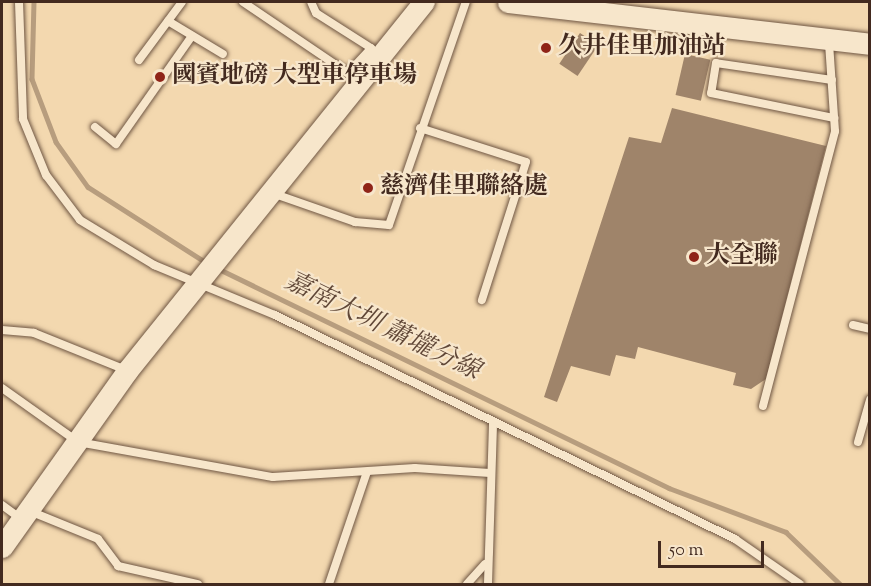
<!DOCTYPE html>
<html>
<head>
<meta charset="utf-8">
<style>
  body { margin:0 }
  #map { position:relative; width:871px; height:586px; overflow:hidden; background:#f3d8af; font-family:"Sorts Mill Goudy","Noto Serif TC",serif }
  div>[style] { position:absolute }
  [style*='--x'] { left:calc(var(--x)*1px); top:calc(var(--y)*1px); width:calc(var(--w)*1px); rotate:calc(var(--a)*1deg) }
  .stream>* { height:4.5px; margin:-2.25px; padding:0 2.25px; transform-origin:2.25px; border-radius:2.25px; background:#b79d7e }
  .building>* { inset:0; background:#9f846a; transform-origin:0 0 }
  .roads { filter:drop-shadow(0 0 2px #6f5643) drop-shadow(0 0 2px #6f5643) }
  .lane>* { height:8px; margin:-4px; padding:0 4px; transform-origin:4px; border-radius:4px; background:#f7e6cb }
  .secondary>* { height:21px; margin:-10.5px; padding:0 10.5px; transform-origin:10.5px; border-radius:10.5px; background:#f7e6cb }
  .dots>* { width:16px; height:16px; translate:-50% -50%; box-sizing:border-box; border:3px solid #f7e6cb; border-radius:50% }
  span { translate:-50% -50%; white-space:nowrap; text-align:center; line-height:1.15; -webkit-text-stroke:4.5px #f7e6cb; paint-order:stroke }
  .poi-label { font-size:24px; color:#432a1f; font-weight:700 }
  .left { translate:0 -50%; text-align:left }
  .water-label { font-size:26px; color:#604737; font-style:italic }
  .frame { position:absolute; inset:0; border:3px solid #432a1f; pointer-events:none }
  .scale { position:absolute; left:658px; top:541px; width:106px; height:27px; box-sizing:border-box; border:3px solid #432a1f; border-top:0; padding-left:8px; font-size:18px; line-height:21px; white-space:nowrap; color:#432a1f; -webkit-text-stroke:4px #f7e6cb; paint-order:stroke }
</style>
</head>
<body>
<div id="map">
  <div class="stream">
    <div style="--x:34;--y:2;--w:77;--a:91.5"></div>
    <div style="--x:32;--y:79;--w:67;--a:69.1"></div>
    <div style="--x:56;--y:142;--w:55;--a:54.6"></div>
    <div style="--x:88;--y:187;--w:141;--a:32.6"></div>
    <div style="--x:217;--y:268;--w:503;--a:25.95"></div>
    <div style="--x:669;--y:488;--w:125;--a:20.6"></div>
    <div style="--x:786;--y:532;--w:75;--a:43.9"></div>
  </div>
  <div class="building">
    <div style="left:580px;top:33px;width:22px;height:37px;rotate:34deg"></div>
    <div style="left:685px;top:54px;width:26px;height:42px;rotate:13deg"></div>
    <div style="clip-path:polygon(672px 108px,826px 146px,766px 379px,751px 389px,733px 385px,736px 373px,638px 347px,635px 359px,616px 355px,610px 376px,571px 366px,557px 402px,544px 397px,629px 137px,661px 143px)"></div>
  </div>
  <div class="roads">
    <div class="lane">
      <div style="--x:19;--y:2;--w:117;--a:88"></div>
      <div style="--x:23;--y:119;--w:61;--a:67.7"></div>
      <div style="--x:46;--y:175;--w:56;--a:52.9"></div>
      <div style="--x:80;--y:220;--w:87;--a:31.3"></div>
      <div style="--x:154;--y:265;--w:131;--a:22.5"></div>
      <div style="--x:275;--y:315;--w:512;--a:25.96"></div>
      <div style="--x:735;--y:539;--w:79;--a:34.7"></div>
      <div style="--x:243;--y:2;--w:127;--a:34.1"></div>
      <div style="--x:348;--y:73;--w:34;--a:-47"></div>
      <div style="--x:371;--y:48;--w:65;--a:-147.5"></div>
      <div style="--x:316;--y:13;--w:12;--a:-114"></div>
      <div style="--x:168;--y:21;--w:64;--a:31"></div>
      <div style="--x:139;--y:60;--w:72;--a:-53.4"></div>
      <div style="--x:832;--y:80;--w:117;--a:-171.7"></div>
      <div style="--x:716;--y:63;--w:30;--a:99"></div>
      <div style="--x:711;--y:93;--w:126;--a:11.5"></div>
      <div style="--x:95;--y:127;--w:27;--a:39"></div>
      <div style="--x:116;--y:144;--w:132;--a:-54.9"></div>
      <div style="--x:420;--y:128;--w:111;--a:17.8"></div>
      <div style="--x:526;--y:162;--w:145;--a:107.7"></div>
      <div style="--x:272;--y:193;--w:88;--a:19.3"></div>
      <div style="--x:355;--y:222;--w:34;--a:5"></div>
      <div style="--x:389;--y:225;--w:236;--a:-71"></div>
      <div style="--x:853;--y:325;--w:17;--a:13"></div>
      <div style="--x:2;--y:330;--w:32;--a:5"></div>
      <div style="--x:34;--y:333;--w:99;--a:21.9"></div>
      <div style="--x:2;--y:388;--w:93;--a:35.4"></div>
      <div style="--x:78;--y:442;--w:198;--a:10.2"></div>
      <div style="--x:273;--y:477;--w:142;--a:-3.6"></div>
      <div style="--x:415;--y:468;--w:75;--a:3.8"></div>
      <div style="--x:763;--y:406;--w:284;--a:-75.3"></div>
      <div style="--x:835;--y:131;--w:89;--a:-93.9"></div>
      <div style="--x:858;--y:442;--w:44;--a:-74.1"></div>
      <div style="--x:2;--y:505;--w:22;--a:36"></div>
      <div style="--x:32;--y:512;--w:71;--a:22.2"></div>
      <div style="--x:98;--y:539;--w:34;--a:53"></div>
      <div style="--x:118;--y:566;--w:82;--a:12.7"></div>
      <div style="--x:329;--y:584;--w:118;--a:-71.3"></div>
      <div style="--x:467;--y:584;--w:27;--a:-48"></div>
      <div style="--x:488;--y:584;--w:161;--a:-88.2"></div>
    </div>
    <div class="secondary">
      <div style="--x:508;--y:2;--w:364;--a:6.6"></div>
      <div style="--x:2;--y:547;--w:216;--a:-54.6"></div>
      <div style="--x:127;--y:371;--w:474;--a:-51.2"></div>
    </div>
  </div>
  <div class="dots">
    <div style="left:546px;top:48px;background:#8f2418"></div>
    <div style="left:160px;top:77px;background:#8f2418"></div>
    <div style="left:368px;top:188px;background:#8f2418"></div>
    <div style="left:694px;top:257px;background:#8f2418"></div>
  </div>
  <div class="poi-label">
    <span class="left" style="left:558px;top:48px">久井佳里加油站</span>
    <span class="left" style="left:172px;top:77px">國賓地磅 大型車停車場</span>
    <span class="left" style="left:380px;top:188px">慈濟佳里聯絡處</span>
    <span class="left" style="left:706px;top:257px">大全聯</span>
  </div>
  <div class="water-label">
    <span style="left:382px;top:327px;rotate:26deg">嘉南大圳 蕭壠分線</span>
  </div>
  <div class="frame"></div>
  <div class="scale">50 m</div>
</div>
</body>
</html>
